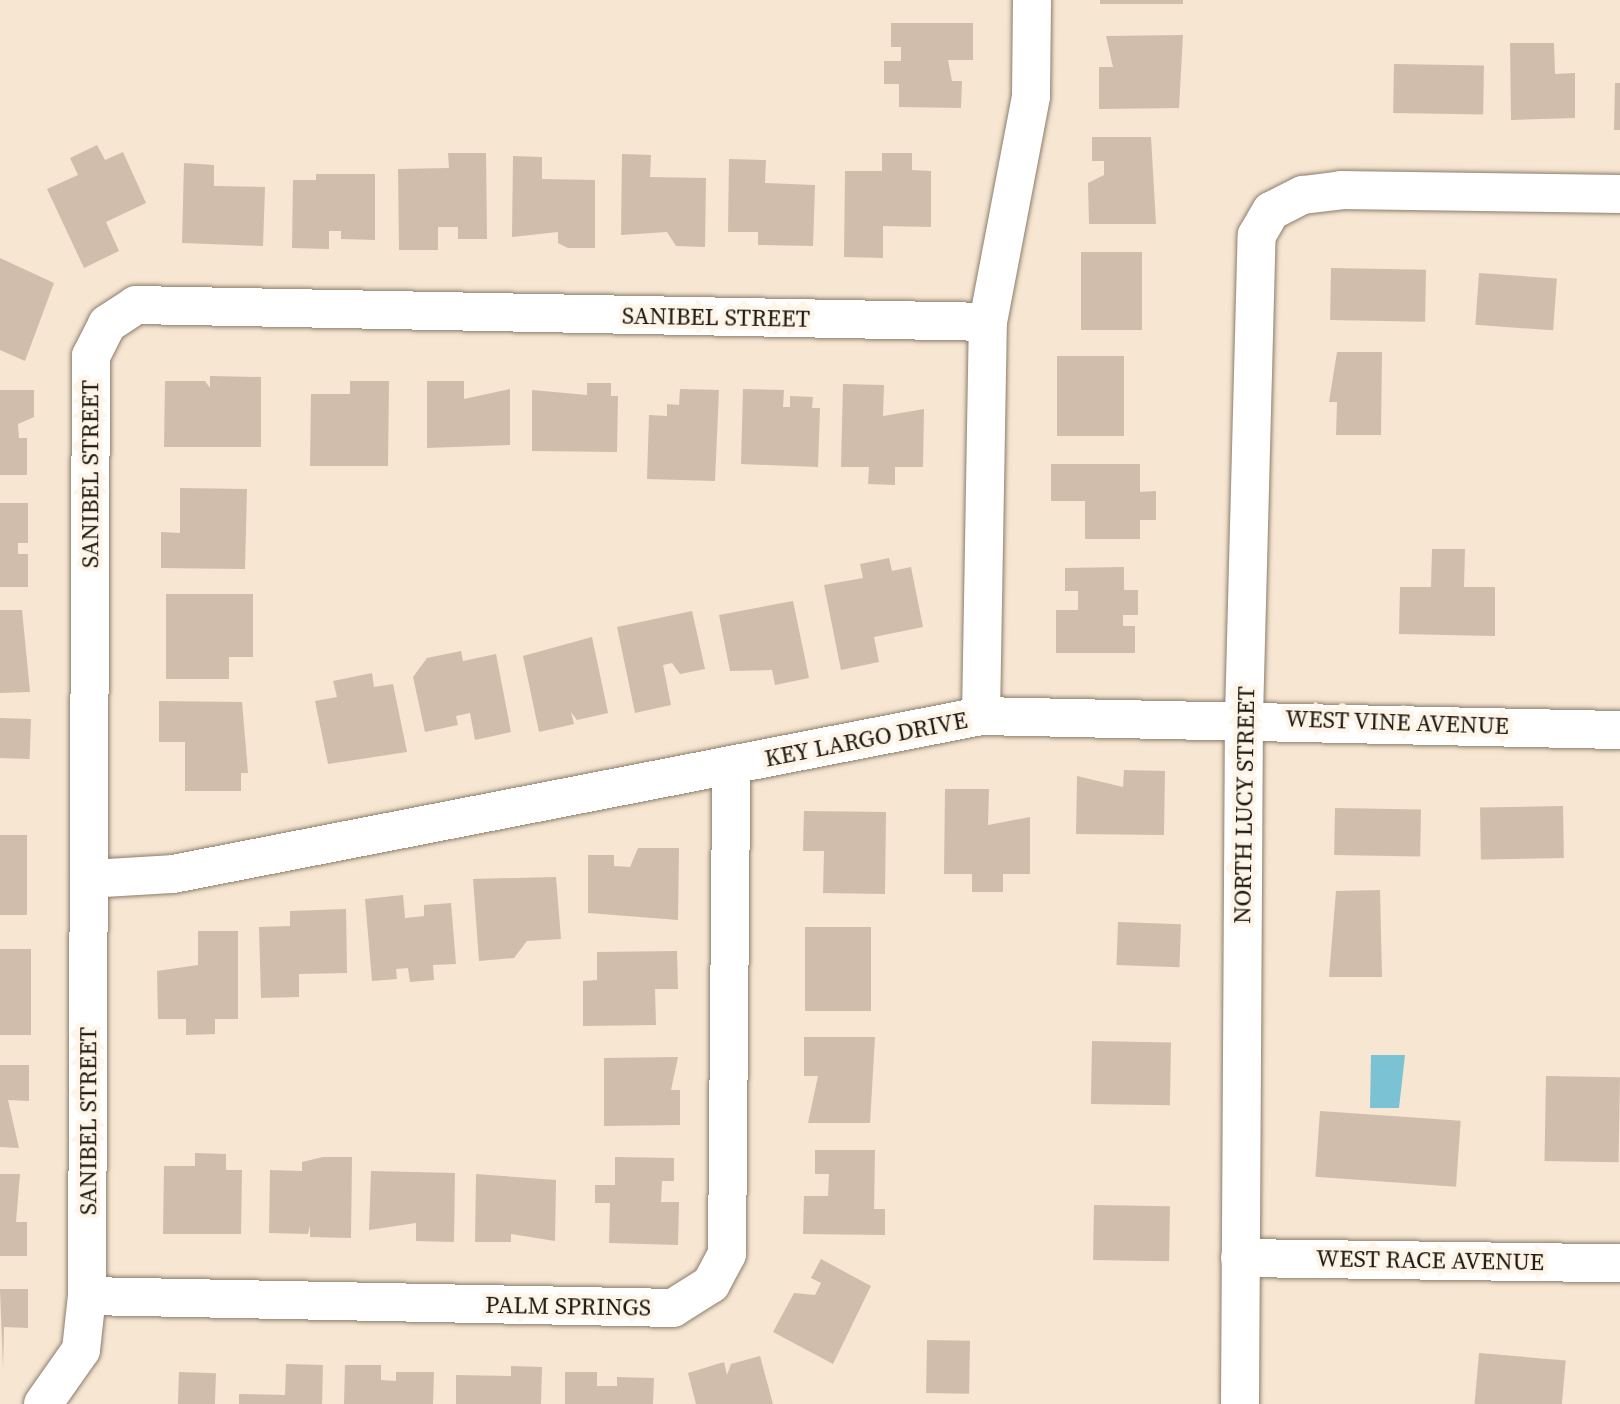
<!DOCTYPE html>
<html>
<head>
<meta charset="utf-8">
<style>
  body { margin:0 }
  #map { position:relative; width:1620px; height:1404px; overflow:hidden; background:#f6e6d2; font-family:"Source Serif 4",serif }
  div>[style] { position:absolute }
  [style*='--x'] { left:calc(var(--x)*1px); top:calc(var(--y)*1px); width:calc(var(--w)*1px); rotate:calc(var(--a)*1deg) }
  .water>* { inset:0; background:#7bc3d4 }
  .building>* { inset:0; background:#d1bdac; transform-origin:0 0 }
  .roads { filter:drop-shadow(0 0 2px #8c7d6b) drop-shadow(0 0 2px #8c7d6b) }
  .minor>* { height:38px; margin:-19px; padding:0 19px; transform-origin:19px; border-radius:19px; background:#fff }
  span { translate:-50% -50%; white-space:nowrap; text-align:center; line-height:1.15; -webkit-text-stroke:8px #fef4e8; paint-order:stroke }
  .street-label { font-size:24px; color:#1e1811 }
</style>
</head>
<body>
<div id="map">
  <div class="water">
    <div style="clip-path:polygon(1371px 1055px,1405px 1055px,1399px 1108px,1370px 1108px)"></div>
  </div>
  <div class="building">
    <div style="left:1100px;top:0;width:83px;height:4px"></div>
    <div style="clip-path:polygon(891px 23px,973px 23px,973px 60px,948px 60px,952px 81px,962px 81px,961px 108px,899px 107px,899px 84px,884px 84px,884px 61px,901px 61px,901px 47px,891px 47px)"></div>
    <div style="clip-path:polygon(1183px 35px,1179px 108px,1099px 109px,1099px 67px,1113px 67px,1106px 36px)"></div>
    <div style="clip-path:polygon(1510px 43px,1554px 43px,1555px 74px,1575px 73px,1575px 118px,1511px 120px)"></div>
    <div style="left:1394px;top:64px;width:90px;height:49px;rotate:1deg"></div>
    <div style="clip-path:polygon(1615px 83px,1620px 83px,1620px 130px,1614px 130px)"></div>
    <div style="clip-path:polygon(1092px 137px,1151px 137px,1156px 224px,1089px 224px,1088px 183px,1104px 175px,1104px 161px,1092px 161px)"></div>
    <div style="clip-path:polygon(97px 145px,105px 160px,123px 152px,146px 203px,106px 222px,119px 251px,84px 268px,47px 189px,78px 175px,70px 158px)"></div>
    <div style="clip-path:polygon(448px 153px,486px 153px,487px 239px,458px 239px,458px 227px,438px 227px,438px 250px,399px 250px,398px 169px,449px 168px)"></div>
    <div style="clip-path:polygon(882px 153px,912px 153px,912px 170px,931px 171px,931px 227px,883px 226px,883px 258px,844px 257px,845px 171px,882px 171px)"></div>
    <div style="clip-path:polygon(622px 154px,651px 155px,650px 177px,706px 178px,705px 247px,676px 246px,667px 232px,621px 235px)"></div>
    <div style="clip-path:polygon(513px 156px,542px 157px,542px 179px,595px 180px,595px 248px,568px 248px,558px 243px,558px 232px,512px 237px)"></div>
    <div style="clip-path:polygon(729px 159px,766px 160px,765px 183px,815px 185px,813px 246px,758px 245px,758px 232px,728px 232px)"></div>
    <div style="clip-path:polygon(184px 163px,214px 165px,214px 186px,265px 187px,263px 246px,182px 243px)"></div>
    <div style="clip-path:polygon(316px 174px,375px 174px,375px 240px,341px 239px,341px 231px,329px 231px,329px 249px,292px 248px,293px 180px,316px 180px)"></div>
    <div style="left:1081px;top:252px;width:61px;height:78px"></div>
    <div style="clip-path:polygon(0 258px,54px 283px,25px 361px,0 350px)"></div>
    <div style="left:1331px;top:268px;width:95px;height:52px;rotate:1deg"></div>
    <div style="left:1479px;top:273px;width:78px;height:52px;rotate:4deg"></div>
    <div style="clip-path:polygon(1337px 352px,1382px 352px,1381px 435px,1336px 435px,1337px 402px,1329px 402px)"></div>
    <div style="left:1124px;top:356px;width:80px;height:67px;rotate:90deg"></div>
    <div style="clip-path:polygon(210px 376px,261px 377px,261px 447px,164px 447px,165px 381px,205px 381px,210px 388px)"></div>
    <div style="clip-path:polygon(350px 381px,389px 381px,388px 466px,310px 466px,311px 394px,350px 394px)"></div>
    <div style="clip-path:polygon(427px 381px,464px 381px,464px 399px,510px 389px,510px 445px,427px 448px)"></div>
    <div style="clip-path:polygon(587px 383px,611px 383px,611px 396px,618px 396px,617px 452px,532px 451px,532px 390px,587px 395px)"></div>
    <div style="clip-path:polygon(843px 384px,884px 385px,883px 416px,924px 409px,923px 467px,895px 467px,895px 485px,868px 484px,869px 467px,841px 467px)"></div>
    <div style="clip-path:polygon(680px 389px,719px 390px,715px 481px,647px 479px,649px 415px,667px 416px,667px 404px,679px 405px)"></div>
    <div style="clip-path:polygon(743px 389px,784px 390px,783px 407px,790px 407px,790px 396px,813px 397px,812px 408px,820px 408px,818px 467px,741px 464px)"></div>
    <div style="clip-path:polygon(0 390px,34px 390px,34px 417px,18px 424px,19px 438px,27px 438px,27px 475px,0 475px)"></div>
    <div style="clip-path:polygon(1051px 464px,1140px 464px,1140px 492px,1156px 491px,1156px 520px,1140px 520px,1140px 539px,1085px 539px,1085px 501px,1051px 501px)"></div>
    <div style="clip-path:polygon(180px 488px,247px 489px,245px 569px,161px 568px,161px 532px,180px 533px)"></div>
    <div style="clip-path:polygon(0 503px,28px 503px,28px 543px,18px 543px,18px 554px,28px 554px,28px 587px,0 587px)"></div>
    <div style="clip-path:polygon(1432px 549px,1465px 549px,1464px 587px,1495px 587px,1495px 636px,1399px 634px,1400px 587px,1431px 587px)"></div>
    <div style="clip-path:polygon(889px 558px,892px 571px,911px 567px,923px 627px,874px 637px,879px 662px,841px 670px,824px 585px,863px 578px,860px 564px)"></div>
    <div style="clip-path:polygon(1124px 567px,1124px 590px,1138px 590px,1138px 615px,1123px 615px,1123px 626px,1135px 626px,1135px 653px,1056px 653px,1056px 610px,1078px 610px,1078px 591px,1065px 591px,1065px 568px)"></div>
    <div style="clip-path:polygon(166px 594px,253px 594px,253px 657px,229px 657px,229px 679px,166px 679px)"></div>
    <div style="clip-path:polygon(793px 601px,809px 678px,775px 685px,772px 670px,730px 671px,719px 615px)"></div>
    <div style="clip-path:polygon(0 610px,22px 610px,30px 692px,0 693px)"></div>
    <div style="clip-path:polygon(692px 611px,705px 669px,680px 674px,672px 663px,663px 665px,671px 705px,635px 713px,617px 627px)"></div>
    <div style="clip-path:polygon(592px 637px,608px 713px,577px 720px,571px 712px,574px 724px,539px 732px,523px 656px)"></div>
    <div style="clip-path:polygon(461px 651px,463px 661px,496px 654px,511px 732px,475px 740px,470px 713px,456px 716px,458px 725px,425px 732px,413px 677px,427px 658px)"></div>
    <div style="clip-path:polygon(372px 673px,374px 687px,393px 684px,407px 752px,328px 764px,315px 701px,337px 697px,333px 681px)"></div>
    <div style="clip-path:polygon(159px 701px,242px 702px,248px 773px,241px 773px,241px 791px,185px 791px,185px 742px,159px 742px)"></div>
    <div style="left:0;top:718px;width:31px;height:40px;rotate:2deg"></div>
    <div style="clip-path:polygon(1124px 770px,1165px 771px,1164px 835px,1076px 834px,1077px 776px,1123px 787px)"></div>
    <div style="clip-path:polygon(945px 789px,989px 789px,988px 825px,1030px 817px,1030px 874px,1003px 874px,1003px 892px,972px 892px,972px 874px,944px 874px)"></div>
    <div style="left:1563px;top:806px;width:52px;height:83px;rotate:89deg"></div>
    <div style="left:1335px;top:808px;width:86px;height:47px;rotate:1deg"></div>
    <div style="clip-path:polygon(804px 811px,886px 812px,885px 894px,823px 893px,824px 851px,803px 851px)"></div>
    <div style="left:0;top:835px;width:27px;height:80px"></div>
    <div style="clip-path:polygon(638px 848px,679px 848px,678px 920px,588px 913px,588px 855px,614px 855px,614px 866px,630px 867px)"></div>
    <div style="clip-path:polygon(556px 877px,561px 939px,527px 941px,514px 958px,479px 961px,473px 879px)"></div>
    <div style="clip-path:polygon(1380px 890px,1382px 977px,1329px 977px,1336px 891px)"></div>
    <div style="clip-path:polygon(403px 895px,405px 918px,424px 916px,424px 905px,451px 903px,456px 964px,433px 965px,434px 980px,410px 982px,408px 968px,396px 969px,397px 979px,372px 981px,365px 899px)"></div>
    <div style="clip-path:polygon(346px 909px,347px 973px,299px 974px,299px 997px,261px 998px,259px 927px,290px 926px,290px 911px)"></div>
    <div style="left:1118px;top:922px;width:63px;height:43px;rotate:2deg"></div>
    <div style="left:805px;top:927px;width:66px;height:84px"></div>
    <div style="clip-path:polygon(198px 931px,238px 931px,238px 1019px,215px 1019px,215px 1034px,186px 1035px,186px 1019px,158px 1019px,157px 971px,198px 965px)"></div>
    <div style="left:0;top:949px;width:31px;height:86px"></div>
    <div style="clip-path:polygon(677px 951px,678px 989px,655px 989px,656px 1025px,583px 1026px,583px 981px,597px 980px,597px 952px)"></div>
    <div style="clip-path:polygon(804px 1037px,875px 1037px,870px 1123px,808px 1123px,818px 1076px,804px 1076px)"></div>
    <div style="left:1092px;top:1041px;width:79px;height:63px;rotate:1deg"></div>
    <div style="clip-path:polygon(678px 1057px,671px 1090px,680px 1090px,680px 1125px,604px 1126px,604px 1058px)"></div>
    <div style="clip-path:polygon(0 1065px,29px 1065px,29px 1101px,8px 1100px,19px 1148px,0 1147px)"></div>
    <div style="left:1546px;top:1076px;width:74px;height:85px;rotate:1deg"></div>
    <div style="left:1320px;top:1111px;width:141px;height:66px;rotate:4deg"></div>
    <div style="clip-path:polygon(815px 1150px,875px 1150px,874px 1209px,885px 1209px,885px 1235px,803px 1234px,804px 1196px,828px 1196px,829px 1174px,815px 1174px)"></div>
    <div style="clip-path:polygon(195px 1153px,226px 1154px,226px 1170px,242px 1170px,241px 1234px,163px 1234px,164px 1166px,195px 1166px)"></div>
    <div style="clip-path:polygon(323px 1157px,352px 1157px,351px 1238px,310px 1237px,310px 1225px,308px 1234px,269px 1233px,270px 1170px,302px 1171px,302px 1162px)"></div>
    <div style="clip-path:polygon(615px 1157px,674px 1158px,674px 1181px,662px 1181px,661px 1202px,679px 1202px,678px 1245px,609px 1243px,610px 1203px,595px 1203px,595px 1185px,615px 1185px)"></div>
    <div style="clip-path:polygon(371px 1171px,455px 1173px,454px 1242px,416px 1241px,416px 1223px,369px 1230px)"></div>
    <div style="clip-path:polygon(0 1174px,20px 1174px,16px 1222px,27px 1222px,27px 1256px,0 1256px)"></div>
    <div style="clip-path:polygon(476px 1174px,556px 1180px,555px 1241px,511px 1234px,511px 1242px,475px 1242px)"></div>
    <div style="left:1094px;top:1205px;width:76px;height:55px;rotate:1deg"></div>
    <div style="clip-path:polygon(821px 1259px,871px 1286px,833px 1364px,773px 1332px,794px 1293px,815px 1295px,821px 1283px,811px 1278px)"></div>
    <div style="clip-path:polygon(0 1289px,28px 1289px,28px 1328px,4px 1327px,3px 1369px)"></div>
    <div style="left:927px;top:1340px;width:43px;height:53px;rotate:1deg"></div>
    <div style="left:1479px;top:1353px;width:87px;height:51px;rotate:5deg"></div>
    <div style="clip-path:polygon(760px 1356px,773px 1404px,696px 1404px,688px 1373px,724px 1362px,727px 1375px,731px 1364px)"></div>
    <div style="clip-path:polygon(286px 1364px,323px 1365px,322px 1404px,239px 1404px,239px 1394px,285px 1395px)"></div>
    <div style="clip-path:polygon(345px 1365px,381px 1365px,381px 1380px,396px 1381px,396px 1372px,434px 1372px,433px 1404px,344px 1404px)"></div>
    <div style="clip-path:polygon(511px 1366px,542px 1367px,541px 1404px,456px 1404px,456px 1375px,511px 1376px)"></div>
    <div style="left:179px;top:1372px;width:37px;height:32px;rotate:2deg"></div>
    <div style="clip-path:polygon(565px 1372px,597px 1372px,597px 1386px,617px 1386px,617px 1377px,654px 1378px,653px 1404px,565px 1404px)"></div>
  </div>
  <div class="roads">
    <div class="minor">
      <div style="--x:981;--y:716;--w:394;--a:-89"></div>
      <div style="--x:988;--y:322;--w:230;--a:-79.2"></div>
      <div style="--x:1031;--y:96;--w:96;--a:-89.4"></div>
      <div style="--x:89;--y:879;--w:84;--a:-3.4"></div>
      <div style="--x:173;--y:874;--w:823;--a:-11.06"></div>
      <div style="--x:981;--y:716;--w:639;--a:1.26"></div>
      <div style="--x:1240;--y:1258;--w:380;--a:0.8"></div>
      <div style="--x:87;--y:1296;--w:586;--a:1.17"></div>
      <div style="--x:673;--y:1308;--w:45;--a:-32.3"></div>
      <div style="--x:711;--y:1284;--w:34;--a:-62"></div>
      <div style="--x:727;--y:1254;--w:489;--a:-89.5"></div>
      <div style="--x:43;--y:1404;--w:66;--a:-54.9"></div>
      <div style="--x:81;--y:1350;--w:54;--a:-83.7"></div>
      <div style="--x:87;--y:1296;--w:940;--a:-89.76"></div>
      <div style="--x:91;--y:356;--w:36;--a:-63"></div>
      <div style="--x:107;--y:324;--w:35;--a:-33"></div>
      <div style="--x:136;--y:305;--w:852;--a:1.14"></div>
      <div style="--x:1240;--y:1404;--w:687;--a:-89.67"></div>
      <div style="--x:1244;--y:717;--w:482;--a:-88.5"></div>
      <div style="--x:1257;--y:235;--w:28;--a:-60"></div>
      <div style="--x:1271;--y:211;--w:36;--a:-27"></div>
      <div style="--x:1303;--y:195;--w:38;--a:-7"></div>
      <div style="--x:1341;--y:190;--w:279;--a:0.8"></div>
    </div>
  </div>
  <div class="street-label">
    <span style="left:716px;top:317px;rotate:1deg">SANIBEL STREET</span>
    <span style="left:90px;top:474px;rotate:-90deg">SANIBEL STREET</span>
    <span style="left:1397px;top:722px;rotate:2deg">WEST VINE AVENUE</span>
    <span style="left:866px;top:739px;rotate:-11deg">KEY LARGO DRIVE</span>
    <span style="left:1244px;top:805px;rotate:-89deg">NORTH LUCY STREET</span>
    <span style="left:88px;top:1121px;rotate:-90deg">SANIBEL STREET</span>
    <span style="left:1430px;top:1260px;rotate:1deg">WEST RACE AVENUE</span>
    <span style="left:568px;top:1306px;rotate:1deg">PALM SPRINGS</span>
  </div>
</div>
</body>
</html>
